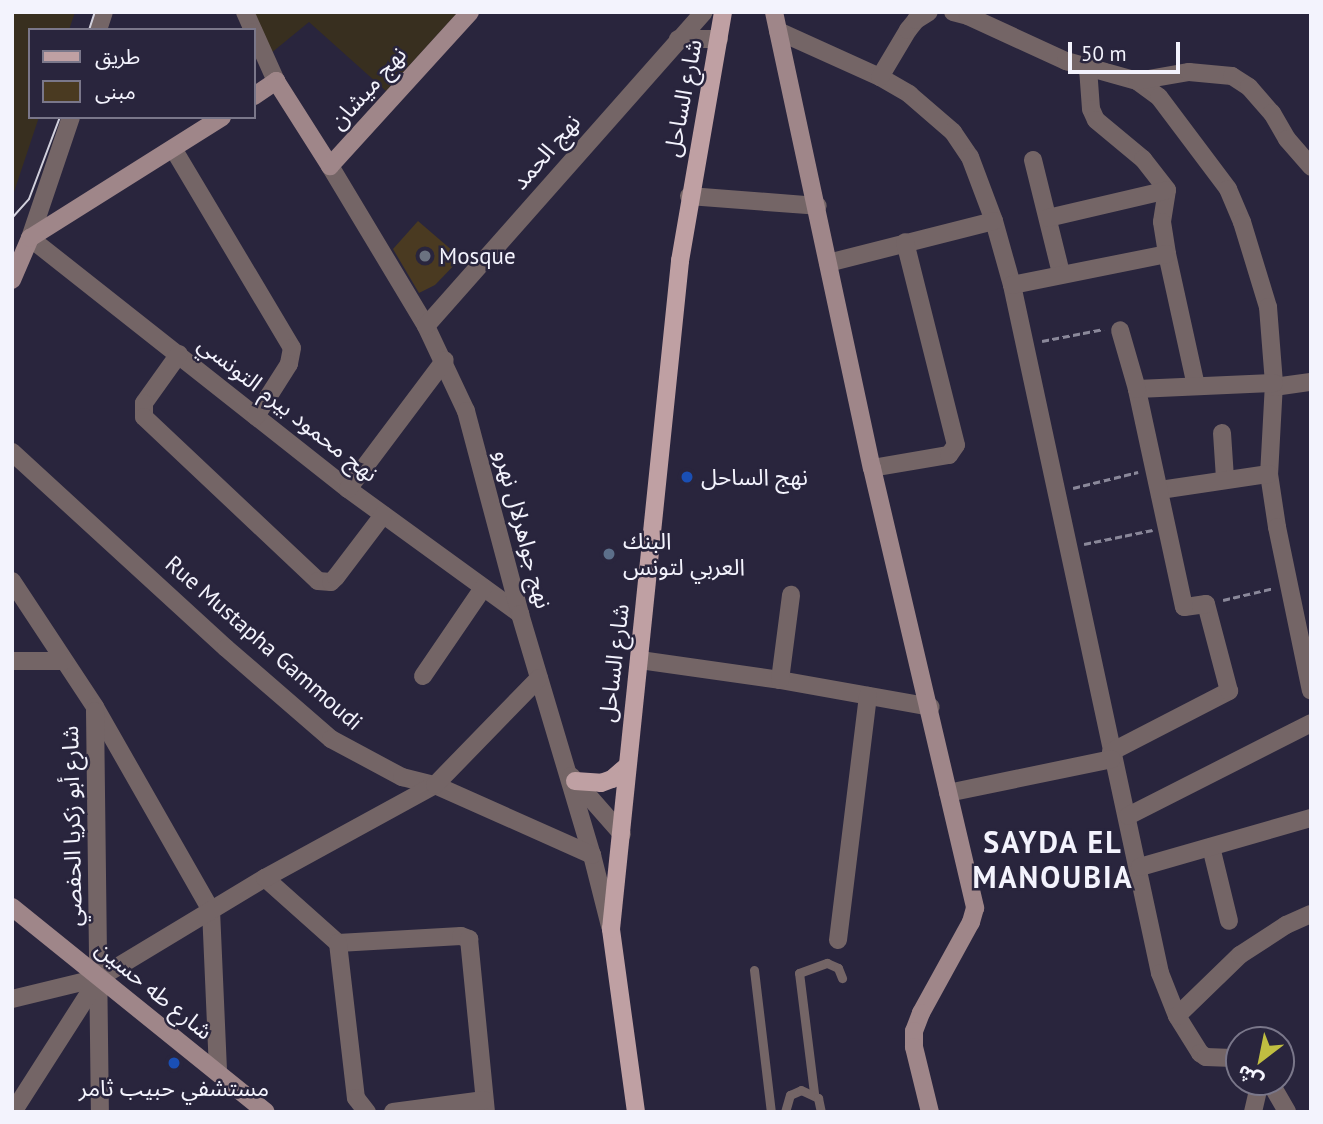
<!DOCTYPE html>
<html>
<head>
<meta charset="utf-8">
<style>
  body { margin:0 }
  #map { position:relative; width:1323px; height:1124px; overflow:hidden; background:#29253d; font-family:"PT Sans","Noto Sans Arabic",sans-serif }
  div>[style] { position:absolute }
  [style*='--x'] { left:calc(var(--x)*1px); top:calc(var(--y)*1px); width:calc(var(--w)*1px); rotate:calc(var(--a)*1deg) }
  .industrial>* { inset:0; background:#382f1f }
  .building>* { inset:0; background:#4a3a21 }
  .path>* { height:2.5px; margin-top:-1.25px; transform-origin:0; background:repeating-linear-gradient(90deg,#8a889a 0 7px,transparent 0 10.5px) }
  .lane>* { height:9px; margin:-4.5px; padding:0 4.5px; transform-origin:4.5px; border-radius:4.5px; background:#746566 }
  .street>* { height:18px; margin:-9px; padding:0 9px; transform-origin:9px; border-radius:9px; background:#746566 }
  .secondary>* { height:18px; margin:-9px; padding:0 9px; transform-origin:9px; border-radius:9px; background:#9f8689 }
  .primary>* { height:18px; margin:-9px; padding:0 9px; transform-origin:9px; border-radius:9px; background:#bfa0a3 }
  .tram>* { height:2px; margin:-1px; padding:0 1px; transform-origin:1px; border-radius:1px; background:#d1d0dc }
  .dots>* { width:19px; height:19px; translate:-50% -50%; box-sizing:border-box; border:4px solid #29253d; border-radius:50% }
  span { translate:-50% -50%; white-space:nowrap; text-align:center; line-height:1.15; -webkit-text-stroke:5px #29253d; paint-order:stroke }
  .street-label { font-size:23px; color:#f3f3fd }
  .poi-label { font-size:23px; color:#f3f3fd }
  .left { translate:0 -50%; text-align:left }
  .district-label { font-size:30px; color:#f3f3fd; font-weight:700; letter-spacing:2px }
  .frame { position:absolute; inset:0; border:14px solid #f3f3fd; pointer-events:none }
  .legend { position:absolute; left:28px; top:28px; width:228px; height:91px; box-sizing:border-box; background:#29253d; border:2px solid #7a778a; margin:0; padding:9px 12px; list-style:none; font-size:21px; color:#f3f3fd }
  .legend li { display:flex; align-items:center; gap:14px; height:35px }
  .legend b { width:35px; border:2px solid #7a778a }
  .north { position:absolute; left:1225px; top:1026px; width:70px; height:70px; box-sizing:border-box; background:#29253d; border:2px solid #7a778a; border-radius:50%; rotate:212deg; font-size:19px; font-weight:700; line-height:28px; text-align:center; color:#f3f3fd }
  .north::after { content:''; display:block; margin:auto; width:24px; height:32px; background:#c0be41; clip-path:polygon(50% 0,100% 100%,50% 72%,0 100%) }
  .scale { position:absolute; left:1068px; top:42px; width:112px; height:32px; box-sizing:border-box; border:4px solid #f3f3fd; border-top:0; padding-left:9px; font-size:21px; line-height:24px; white-space:nowrap; color:#f3f3fd; -webkit-text-stroke:5px #29253d; paint-order:stroke }
</style>
</head>
<body>
<div id="map">
  <div class="industrial">
    <div style="clip-path:polygon(12px 12px,75px 12px,69px 30px,30px 30px,30px 117px,39px 117px,12px 198px)"></div>
    <div style="clip-path:polygon(251px 12px,458px 12px,386px 91px,309px 22px,270px 54px)"></div>
  </div>
  <div class="building">
    <div style="clip-path:polygon(418px 221px,461px 258px,435px 285px,419px 293px,393px 249px)"></div>
  </div>
  <div class="path">
    <div style="--x:1042;--y:341;--w:63;--a:-11"></div>
    <div style="--x:1073;--y:488;--w:67;--a:-13.8"></div>
    <div style="--x:1084;--y:544;--w:70;--a:-11.5"></div>
    <div style="--x:1223;--y:600;--w:52;--a:-13.2"></div>
  </div>
  <div class="lane">
    <div style="--x:754;--y:970;--w:143;--a:83.2"></div>
    <div style="--x:814;--y:1093;--w:121;--a:-97.1"></div>
    <div style="--x:799;--y:973;--w:30;--a:-20"></div>
    <div style="--x:827;--y:963;--w:12;--a:24"></div>
    <div style="--x:838;--y:968;--w:11;--a:68"></div>
    <div style="--x:785;--y:1112;--w:18;--a:-74"></div>
    <div style="--x:790;--y:1095;--w:12;--a:-24"></div>
    <div style="--x:801;--y:1090;--w:19;--a:25"></div>
    <div style="--x:818;--y:1098;--w:14;--a:78"></div>
  </div>
  <div class="street">
    <div style="--x:245;--y:12;--w:20;--a:66"></div>
    <div style="--x:953;--y:12;--w:16;--a:15"></div>
    <div style="--x:968;--y:16;--w:108;--a:24.7"></div>
    <div style="--x:1066;--y:61;--w:74;--a:15.7"></div>
    <div style="--x:1137;--y:81;--w:27;--a:36"></div>
    <div style="--x:1159;--y:97;--w:115;--a:53.1"></div>
    <div style="--x:1228;--y:189;--w:36;--a:67"></div>
    <div style="--x:1242;--y:222;--w:89;--a:73"></div>
    <div style="--x:1268;--y:307;--w:76;--a:85.5"></div>
    <div style="--x:1274;--y:383;--w:91;--a:93.1"></div>
    <div style="--x:1269;--y:474;--w:54;--a:81.4"></div>
    <div style="--x:1277;--y:527;--w:167;--a:78.3"></div>
    <div style="--x:98;--y:30;--w:19;--a:-72"></div>
    <div style="--x:778;--y:31;--w:112;--a:24.3"></div>
    <div style="--x:880;--y:77;--w:34;--a:30"></div>
    <div style="--x:909;--y:94;--w:58;--a:40.8"></div>
    <div style="--x:953;--y:132;--w:30;--a:56"></div>
    <div style="--x:970;--y:157;--w:68;--a:69.4"></div>
    <div style="--x:994;--y:221;--w:66;--a:74.3"></div>
    <div style="--x:1012;--y:285;--w:704;--a:77.86"></div>
    <div style="--x:1160;--y:973;--w:46;--a:68.4"></div>
    <div style="--x:1177;--y:1016;--w:44;--a:58.1"></div>
    <div style="--x:1200;--y:1053;--w:7;--a:34"></div>
    <div style="--x:1206;--y:1057;--w:33;--a:2"></div>
    <div style="--x:254;--y:32;--w:54;--a:65.8"></div>
    <div style="--x:678;--y:39;--w:41;--a:0"></div>
    <div style="--x:1088;--y:68;--w:41;--a:85.8"></div>
    <div style="--x:1091;--y:109;--w:12;--a:66"></div>
    <div style="--x:1096;--y:120;--w:61;--a:39.7"></div>
    <div style="--x:1143;--y:159;--w:39;--a:52"></div>
    <div style="--x:1167;--y:190;--w:32;--a:99"></div>
    <div style="--x:1162;--y:222;--w:32;--a:81"></div>
    <div style="--x:1167;--y:254;--w:135;--a:77.6"></div>
    <div style="--x:880;--y:77;--w:55;--a:-59.2"></div>
    <div style="--x:908;--y:30;--w:13;--a:-51"></div>
    <div style="--x:916;--y:20;--w:15;--a:-32"></div>
    <div style="--x:1137;--y:81;--w:53;--a:-9.8"></div>
    <div style="--x:1189;--y:72;--w:43;--a:5.3"></div>
    <div style="--x:1232;--y:76;--w:20;--a:33"></div>
    <div style="--x:1249;--y:87;--w:35;--a:49"></div>
    <div style="--x:1272;--y:113;--w:30;--a:60"></div>
    <div style="--x:1287;--y:139;--w:37;--a:49"></div>
    <div style="--x:71;--y:117;--w:128;--a:108.7"></div>
    <div style="--x:30;--y:238;--w:405;--a:38.3"></div>
    <div style="--x:348;--y:489;--w:213;--a:36"></div>
    <div style="--x:174;--y:150;--w:230;--a:59.2"></div>
    <div style="--x:292;--y:348;--w:16;--a:101"></div>
    <div style="--x:289;--y:364;--w:62;--a:122.4"></div>
    <div style="--x:1033;--y:160;--w:116;--a:76.1"></div>
    <div style="--x:330;--y:166;--w:187;--a:59"></div>
    <div style="--x:426;--y:326;--w:94;--a:64.8"></div>
    <div style="--x:466;--y:411;--w:210;--a:75.1"></div>
    <div style="--x:520;--y:614;--w:252;--a:73.4"></div>
    <div style="--x:592;--y:855;--w:73;--a:75.8"></div>
    <div style="--x:689;--y:196;--w:129;--a:4.4"></div>
    <div style="--x:1048;--y:218;--w:122;--a:-13.2"></div>
    <div style="--x:828;--y:263;--w:171;--a:-14.2"></div>
    <div style="--x:1012;--y:285;--w:158;--a:-11.3"></div>
    <div style="--x:426;--y:326;--w:419;--a:-48.5"></div>
    <div style="--x:179;--y:354;--w:60;--a:125.5"></div>
    <div style="--x:144;--y:403;--w:14;--a:90"></div>
    <div style="--x:144;--y:417;--w:239;--a:43.3"></div>
    <div style="--x:318;--y:581;--w:13;--a:4"></div>
    <div style="--x:331;--y:582;--w:7;--a:-45"></div>
    <div style="--x:336;--y:577;--w:78;--a:-52.8"></div>
    <div style="--x:1274;--y:387;--w:37;--a:-8"></div>
    <div style="--x:1137;--y:389;--w:137;--a:-2.5"></div>
    <div style="--x:1222;--y:433;--w:45;--a:86.2"></div>
    <div style="--x:12;--y:452;--w:290;--a:42.5"></div>
    <div style="--x:226;--y:648;--w:139;--a:40.9"></div>
    <div style="--x:331;--y:739;--w:81;--a:28.2"></div>
    <div style="--x:402;--y:777;--w:34;--a:14"></div>
    <div style="--x:435;--y:785;--w:172;--a:24"></div>
    <div style="--x:872;--y:468;--w:78;--a:-9.6"></div>
    <div style="--x:949;--y:455;--w:12;--a:-55"></div>
    <div style="--x:956;--y:445;--w:209;--a:-104.1"></div>
    <div style="--x:348;--y:489;--w:161;--a:-53.1"></div>
    <div style="--x:1160;--y:490;--w:110;--a:-8.4"></div>
    <div style="--x:12;--y:581;--w:151;--a:56.6"></div>
    <div style="--x:95;--y:707;--w:234;--a:60.3"></div>
    <div style="--x:211;--y:910;--w:163;--a:87.5"></div>
    <div style="--x:640;--y:660;--w:141;--a:8.1"></div>
    <div style="--x:780;--y:680;--w:153;--a:10.1"></div>
    <div style="--x:12;--y:661;--w:52;--a:0"></div>
    <div style="--x:423;--y:676;--w:107;--a:-55.7"></div>
    <div style="--x:780;--y:680;--w:86;--a:-82.6"></div>
    <div style="--x:95;--y:711;--w:401;--a:89.3"></div>
    <div style="--x:1111;--y:752;--w:133;--a:-27.3"></div>
    <div style="--x:1229;--y:691;--w:90;--a:-104.8"></div>
    <div style="--x:1206;--y:604;--w:22;--a:172"></div>
    <div style="--x:1184;--y:607;--w:223;--a:-102.2"></div>
    <div style="--x:1137;--y:389;--w:61;--a:-106.1"></div>
    <div style="--x:571;--y:776;--w:77;--a:48.7"></div>
    <div style="--x:948;--y:793;--w:167;--a:-11.7"></div>
    <div style="--x:1128;--y:816;--w:205;--a:-26.9"></div>
    <div style="--x:1211;--y:847;--w:76;--a:76.3"></div>
    <div style="--x:1140;--y:867;--w:178;--a:-16"></div>
    <div style="--x:265;--y:878;--w:98;--a:41.7"></div>
    <div style="--x:338;--y:943;--w:123;--a:-3.3"></div>
    <div style="--x:461;--y:936;--w:9;--a:21"></div>
    <div style="--x:469;--y:939;--w:174;--a:84.4"></div>
    <div style="--x:838;--y:940;--w:246;--a:-83"></div>
    <div style="--x:338;--y:943;--w:156;--a:83.4"></div>
    <div style="--x:356;--y:1098;--w:18;--a:52"></div>
    <div style="--x:12;--y:999;--w:89;--a:-13.6"></div>
    <div style="--x:99;--y:978;--w:194;--a:-31.1"></div>
    <div style="--x:265;--y:878;--w:194;--a:-28.7"></div>
    <div style="--x:435;--y:785;--w:149;--a:-45.8"></div>
    <div style="--x:1177;--y:1016;--w:88;--a:-44.1"></div>
    <div style="--x:1240;--y:955;--w:55;--a:-33.1"></div>
    <div style="--x:1286;--y:925;--w:27;--a:-24"></div>
    <div style="--x:1270;--y:1082;--w:34;--a:60"></div>
    <div style="--x:13;--y:1112;--w:158;--a:-57.4"></div>
    <div style="--x:393;--y:1112;--w:92;--a:-7.5"></div>
    <div style="--x:1253;--y:1112;--w:31;--a:-77"></div>
  </div>
  <div class="secondary">
    <div style="--x:774;--y:12;--w:466;--a:77.9"></div>
    <div style="--x:872;--y:468;--w:452;--a:76.8"></div>
    <div style="--x:975;--y:908;--w:15;--a:106"></div>
    <div style="--x:971;--y:922;--w:104;--a:118.8"></div>
    <div style="--x:921;--y:1013;--w:19;--a:111"></div>
    <div style="--x:914;--y:1031;--w:16;--a:90"></div>
    <div style="--x:914;--y:1047;--w:67;--a:76.2"></div>
    <div style="--x:254;--y:96;--w:27;--a:-34"></div>
    <div style="--x:276;--y:81;--w:101;--a:57.6"></div>
    <div style="--x:330;--y:166;--w:208;--a:-47.7"></div>
    <div style="--x:12;--y:280;--w:46;--a:-66.8"></div>
    <div style="--x:30;--y:238;--w:227;--a:-32.2"></div>
    <div style="--x:12;--y:907;--w:326;--a:38.9"></div>
  </div>
  <div class="primary">
    <div style="--x:575;--y:781;--w:26;--a:4"></div>
    <div style="--x:601;--y:783;--w:12;--a:-20"></div>
    <div style="--x:612;--y:779;--w:18;--a:-41"></div>
    <div style="--x:636;--y:1112;--w:185;--a:-97.8"></div>
    <div style="--x:611;--y:929;--w:672;--a:-84.1"></div>
    <div style="--x:680;--y:261;--w:253;--a:-80.2"></div>
  </div>
  <div class="tram">
    <div style="--x:89;--y:30;--w:19;--a:-72"></div>
    <div style="--x:12;--y:218;--w:25;--a:-48"></div>
    <div style="--x:29;--y:199;--w:88;--a:-69.3"></div>
  </div>
  <div class="dots">
    <div style="left:425px;top:256px;background:#6b7280"></div>
    <div style="left:687px;top:477px;background:#1a4fb4"></div>
    <div style="left:609px;top:554px;background:#5c6f8a"></div>
    <div style="left:174px;top:1063px;background:#1a4fb4"></div>
  </div>
  <div class="street-label">
    <span style="left:368px;top:88px;rotate:-48deg">نهج ميشان</span>
    <span style="left:683px;top:98px;rotate:-79deg">شارع الساحل</span>
    <span style="left:546px;top:152px;rotate:-49deg">نهج الحمد</span>
    <span style="left:288px;top:409px;rotate:38deg">نهج محمود بيرم التونسي</span>
    <span style="left:523px;top:529px;rotate:75deg">نهج جواهرلال نهرو</span>
    <span style="left:264px;top:643px;rotate:41deg">Rue Mustapha Gammoudi</span>
    <span style="left:614px;top:663px;rotate:-83deg">شارع الساحل</span>
    <span style="left:72px;top:826px;rotate:-91deg">شارع أبو زكريا الحفصي</span>
    <span style="left:154px;top:990px;rotate:39deg">شارع طه حسين</span>
  </div>
  <div class="poi-label">
    <span class="left" style="left:439px;top:256px">Mosque</span>
    <span class="left" style="left:701px;top:477px">نهج الساحل</span>
    <span class="left" style="left:623px;top:554px">البنك<br>العربي لتونس</span>
    <span style="left:174px;top:1088px">مستشفي حبيب ثامر</span>
  </div>
  <div class="district-label">
    <span style="left:1053px;top:859px">SAYDA EL<br>MANOUBIA</span>
  </div>
  <div class="frame"></div>
  <ul class="legend">
  <li><b style="height:9px;background:#bfa0a3"></b>طريق</li>
  <li><b style="height:19px;background:#4a3a21"></b>مبنى</li>
  </ul>
  <div class="north">ش</div>
  <div class="scale">50 m</div>
</div>
</body>
</html>
